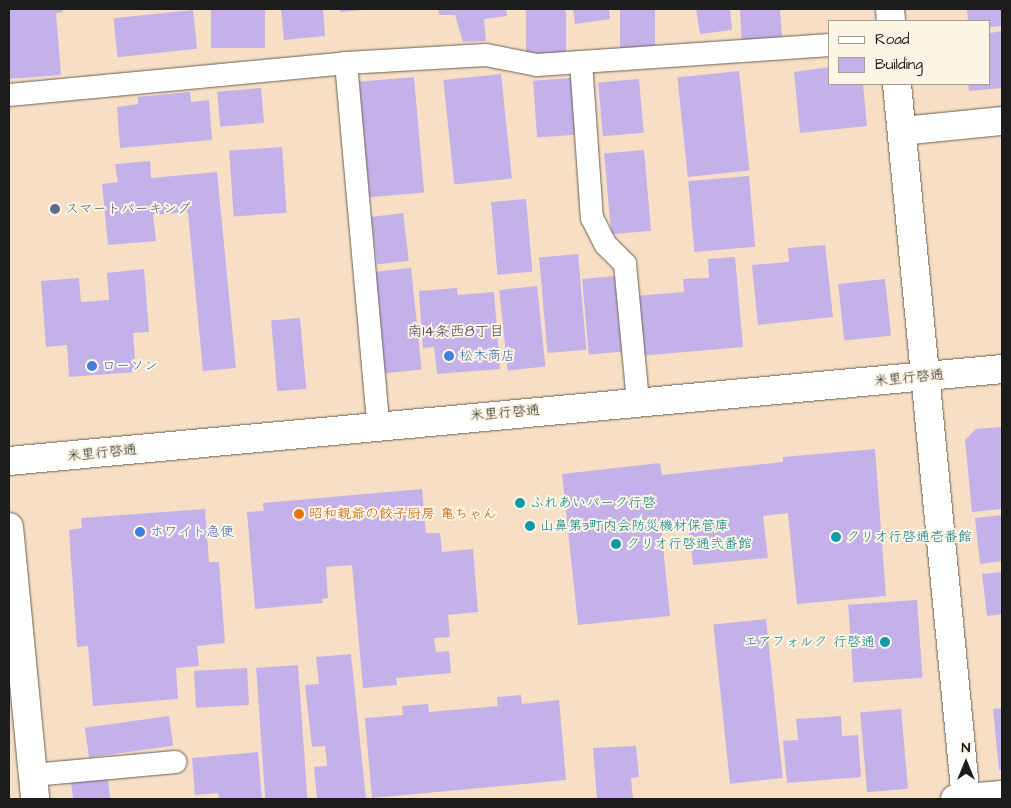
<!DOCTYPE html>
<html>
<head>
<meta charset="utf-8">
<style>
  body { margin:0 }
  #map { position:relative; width:1011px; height:808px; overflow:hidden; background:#f6dfc4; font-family:"Architects Daughter","Klee One",sans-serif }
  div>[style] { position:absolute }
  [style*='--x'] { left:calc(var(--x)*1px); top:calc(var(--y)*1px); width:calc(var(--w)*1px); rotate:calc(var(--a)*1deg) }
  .building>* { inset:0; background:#c5b1ea; transform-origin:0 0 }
  .roads { filter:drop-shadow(0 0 1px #686057) drop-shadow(0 0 1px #686057) }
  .lane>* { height:22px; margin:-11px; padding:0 11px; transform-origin:11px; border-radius:11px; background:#fff }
  .street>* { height:28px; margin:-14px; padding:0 14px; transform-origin:14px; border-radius:14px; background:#fff }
  .secondary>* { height:28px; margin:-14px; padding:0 14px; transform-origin:14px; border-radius:14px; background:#fff }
  .dots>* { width:14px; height:14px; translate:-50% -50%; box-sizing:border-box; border:2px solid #fcf5e5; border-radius:50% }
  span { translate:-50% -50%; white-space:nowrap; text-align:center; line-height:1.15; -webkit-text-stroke:4px #fcf5e5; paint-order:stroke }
  .service-label { font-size:14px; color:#4e5e75 }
  .left { translate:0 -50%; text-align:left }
  .shop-label { font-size:14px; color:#366cbe }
  .street-label { font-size:14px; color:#1c1c1c }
  .culture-label { font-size:14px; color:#0d838f }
  .right { translate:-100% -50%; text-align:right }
  .food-label { font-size:14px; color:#c56008 }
  .neighbourhood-label { font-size:15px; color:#575064 }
  .frame { position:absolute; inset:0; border:10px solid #1c1c1c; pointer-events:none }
  .legend { position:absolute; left:828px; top:20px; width:162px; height:65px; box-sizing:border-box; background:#fcf5e5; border:1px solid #a29e95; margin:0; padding:6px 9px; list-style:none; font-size:15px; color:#1c1c1c }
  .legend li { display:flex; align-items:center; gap:10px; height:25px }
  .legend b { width:25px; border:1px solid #a29e95 }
  .north { position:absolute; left:941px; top:738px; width:50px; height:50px; -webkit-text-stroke:4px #fcf5e5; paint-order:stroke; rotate:0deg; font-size:14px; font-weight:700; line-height:20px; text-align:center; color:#1c1c1c }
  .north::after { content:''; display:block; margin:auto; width:18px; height:22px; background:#1c1c1c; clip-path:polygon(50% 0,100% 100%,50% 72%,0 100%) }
</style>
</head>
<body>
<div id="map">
  <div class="building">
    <div style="clip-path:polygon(9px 9px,62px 9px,63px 12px,56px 13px,61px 75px,9px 79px)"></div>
    <div style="left:211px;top:9px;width:54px;height:39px"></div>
    <div style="clip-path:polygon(281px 9px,323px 9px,325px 36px,284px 40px)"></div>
    <div style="clip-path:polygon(340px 9px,362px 9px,362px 10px,340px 12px)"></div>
    <div style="clip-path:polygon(438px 9px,506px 9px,507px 16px,484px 19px,486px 41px,463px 42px,455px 15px,439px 15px)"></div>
    <div style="left:526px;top:9px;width:40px;height:44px"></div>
    <div style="clip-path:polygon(573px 9px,609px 9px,610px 19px,575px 24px)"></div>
    <div style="left:620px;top:9px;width:35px;height:40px"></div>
    <div style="clip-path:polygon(696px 9px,730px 9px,732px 30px,700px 34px)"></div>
    <div style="clip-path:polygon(740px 9px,780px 9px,782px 39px,742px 44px)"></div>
    <div style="clip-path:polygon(967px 9px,1002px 9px,1002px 26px,990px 27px,990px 21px,968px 21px)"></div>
    <div style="left:193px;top:10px;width:39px;height:80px;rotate:84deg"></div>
    <div style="clip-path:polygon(1002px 31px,1002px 88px,969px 91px,968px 84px,990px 84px,990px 33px)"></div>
    <div style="clip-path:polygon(830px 67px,830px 84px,863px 84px,867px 126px,800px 133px,794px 72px)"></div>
    <div style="left:739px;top:71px;width:100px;height:62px;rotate:84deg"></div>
    <div style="left:501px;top:74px;width:105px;height:58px;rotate:84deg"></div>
    <div style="left:414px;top:77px;width:116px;height:55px;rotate:85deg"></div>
    <div style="left:572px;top:78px;width:57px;height:39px;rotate:86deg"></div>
    <div style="left:639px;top:79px;width:54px;height:41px;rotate:85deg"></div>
    <div style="left:261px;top:88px;width:35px;height:44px;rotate:85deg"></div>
    <div style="clip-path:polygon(190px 92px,191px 102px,209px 100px,212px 140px,120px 148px,117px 107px,138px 104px,138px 97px)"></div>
    <div style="left:282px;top:147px;width:66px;height:53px;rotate:86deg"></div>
    <div style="left:644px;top:150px;width:81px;height:40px;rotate:85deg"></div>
    <div style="clip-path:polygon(150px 161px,151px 178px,217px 172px,236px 368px,203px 371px,188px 212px,153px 215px,156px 241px,108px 245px,102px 184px,118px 182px,115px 164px)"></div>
    <div style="left:749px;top:176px;width:71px;height:61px;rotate:85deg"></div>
    <div style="left:526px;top:199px;width:73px;height:35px;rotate:85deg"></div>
    <div style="left:403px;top:213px;width:48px;height:32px;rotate:83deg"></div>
    <div style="clip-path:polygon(825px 245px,833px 317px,758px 325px,752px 265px,789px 262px,788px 248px)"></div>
    <div style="left:578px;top:254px;width:96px;height:39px;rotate:85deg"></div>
    <div style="clip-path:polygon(735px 257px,743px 347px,639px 356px,634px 296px,684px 292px,683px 279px,709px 278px,708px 259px)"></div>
    <div style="left:411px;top:268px;width:102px;height:38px;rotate:84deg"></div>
    <div style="clip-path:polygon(144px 269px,149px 332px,133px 333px,136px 372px,69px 377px,67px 345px,46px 347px,41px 281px,79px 278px,81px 302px,109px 300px,107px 273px)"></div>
    <div style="left:615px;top:276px;width:76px;height:33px;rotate:85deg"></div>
    <div style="left:885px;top:279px;width:57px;height:47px;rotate:84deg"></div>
    <div style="left:537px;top:286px;width:81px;height:38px;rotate:84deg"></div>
    <div style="clip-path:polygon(457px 288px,458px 295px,494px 292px,500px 369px,437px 374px,434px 347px,423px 348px,419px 291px)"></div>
    <div style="left:300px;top:318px;width:71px;height:29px;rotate:85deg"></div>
    <div style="clip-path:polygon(1002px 427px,1002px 509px,972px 512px,965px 440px,976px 429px)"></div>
    <div style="clip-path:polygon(875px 449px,886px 596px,797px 604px,788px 513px,763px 516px,768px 558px,693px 565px,688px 523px,661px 526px,670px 616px,578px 625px,562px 474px,660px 463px,662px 475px,783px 462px,783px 457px)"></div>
    <div style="clip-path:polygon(422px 489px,426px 533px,440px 533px,442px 552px,473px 549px,478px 612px,448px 615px,450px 637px,434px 638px,436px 652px,449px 651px,451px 673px,396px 678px,397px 685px,363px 688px,352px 565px,326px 567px,328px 598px,322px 599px,323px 603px,255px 609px,247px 512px,264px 511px,263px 503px)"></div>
    <div style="clip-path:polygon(205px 509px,209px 562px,219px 562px,225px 643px,197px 646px,199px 666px,176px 668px,178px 699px,93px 706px,88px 646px,77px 647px,69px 530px,82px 528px,81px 518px)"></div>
    <div style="clip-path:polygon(1002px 515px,1002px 561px,980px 564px,975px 518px)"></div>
    <div style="clip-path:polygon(534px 522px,535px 528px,527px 528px,526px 523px)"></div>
    <div style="clip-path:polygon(1002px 572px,1002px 614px,987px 616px,982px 574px)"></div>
    <div style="left:917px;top:600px;width:78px;height:69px;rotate:86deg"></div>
    <div style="left:766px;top:619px;width:160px;height:53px;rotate:84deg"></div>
    <div style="clip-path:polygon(351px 654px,366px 799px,317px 799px,314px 767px,327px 766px,325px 746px,312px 747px,305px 685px,319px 684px,316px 657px)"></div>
    <div style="left:298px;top:665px;width:134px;height:42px;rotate:86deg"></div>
    <div style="left:247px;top:668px;width:37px;height:53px;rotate:87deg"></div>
    <div style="clip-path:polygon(521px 695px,522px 704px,559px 700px,566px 780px,372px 798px,365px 718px,403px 715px,402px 706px,428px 704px,429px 712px,498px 706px,497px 697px)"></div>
    <div style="clip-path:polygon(1002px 708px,1002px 770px,999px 770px,993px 709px)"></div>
    <div style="left:901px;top:709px;width:80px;height:41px;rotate:85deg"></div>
    <div style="left:169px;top:716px;width:30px;height:85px;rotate:82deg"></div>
    <div style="clip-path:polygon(841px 716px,842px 736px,858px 735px,861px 777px,787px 783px,783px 741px,798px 740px,796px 719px)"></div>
    <div style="clip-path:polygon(636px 746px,639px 777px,631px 778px,633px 799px,597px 799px,593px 748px)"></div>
    <div style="clip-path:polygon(258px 752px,262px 799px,219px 799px,218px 793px,195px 795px,192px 758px)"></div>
    <div style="clip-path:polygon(108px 778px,110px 799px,73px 799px,71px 782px)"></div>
  </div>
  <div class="roads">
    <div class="lane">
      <div style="--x:581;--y:62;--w:156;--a:86"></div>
      <div style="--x:592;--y:218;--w:30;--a:63"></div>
      <div style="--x:606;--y:245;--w:27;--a:45"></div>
      <div style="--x:625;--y:264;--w:139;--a:84.6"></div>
      <div style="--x:346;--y:63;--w:362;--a:84.9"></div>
      <div style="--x:9;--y:95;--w:339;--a:-5.4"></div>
      <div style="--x:346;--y:63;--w:140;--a:-3.3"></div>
      <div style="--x:486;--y:55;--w:52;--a:11.1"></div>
      <div style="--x:537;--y:65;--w:294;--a:-3.9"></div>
      <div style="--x:33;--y:775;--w:143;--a:-5.2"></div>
    </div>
    <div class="street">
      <div style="--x:890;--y:9;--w:12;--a:85"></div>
      <div style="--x:897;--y:84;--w:718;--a:84.49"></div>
      <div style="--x:902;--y:131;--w:100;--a:-5.7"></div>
      <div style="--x:9;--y:527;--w:273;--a:84.5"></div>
      <div style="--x:955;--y:799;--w:47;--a:-4.9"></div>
    </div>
    <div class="secondary">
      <div style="--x:9;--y:461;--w:997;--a:-5.29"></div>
    </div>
  </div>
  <div class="dots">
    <div style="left:55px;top:209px;background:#5c6f8a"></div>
    <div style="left:449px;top:356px;background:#3f7fe0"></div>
    <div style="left:92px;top:366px;background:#3f7fe0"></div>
    <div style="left:520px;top:503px;background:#0f9aa8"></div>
    <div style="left:299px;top:514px;background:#e8710a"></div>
    <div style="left:530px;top:526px;background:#0f9aa8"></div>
    <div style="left:140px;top:532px;background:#3f7fe0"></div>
    <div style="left:836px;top:537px;background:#0f9aa8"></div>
    <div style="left:616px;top:544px;background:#0f9aa8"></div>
    <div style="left:885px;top:642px;background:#0f9aa8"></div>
  </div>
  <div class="service-label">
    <span class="left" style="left:65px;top:209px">スマートパーキング</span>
  </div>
  <div class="shop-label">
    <span class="left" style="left:459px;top:356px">松木商店</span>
    <span class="left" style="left:102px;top:366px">ローソン</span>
    <span class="left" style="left:150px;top:532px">ホワイト急便</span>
  </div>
  <div class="street-label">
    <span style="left:909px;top:378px;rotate:-6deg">米里行啓通</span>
    <span style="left:505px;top:413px;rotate:-5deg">米里行啓通</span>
    <span style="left:102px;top:453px;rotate:-6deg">米里行啓通</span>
  </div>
  <div class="culture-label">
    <span class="left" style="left:530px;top:503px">ふれあいパーク行啓</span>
    <span class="left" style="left:540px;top:526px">山鼻第3町内会防災機材保管庫</span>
    <span class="left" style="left:846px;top:537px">クリオ行啓通壱番館</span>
    <span class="left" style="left:626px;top:544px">クリオ行啓通弐番館</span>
    <span class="right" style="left:875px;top:642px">エアフォルク 行啓通</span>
  </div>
  <div class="food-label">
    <span class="left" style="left:309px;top:514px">昭和親爺の餃子厨房 亀ちゃん</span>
  </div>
  <div class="neighbourhood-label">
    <span style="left:456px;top:332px">南14条西8丁目</span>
  </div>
  <div class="frame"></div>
  <ul class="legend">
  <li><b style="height:6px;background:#fff"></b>Road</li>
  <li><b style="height:14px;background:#c5b1ea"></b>Building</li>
  </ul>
  <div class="north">N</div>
</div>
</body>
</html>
